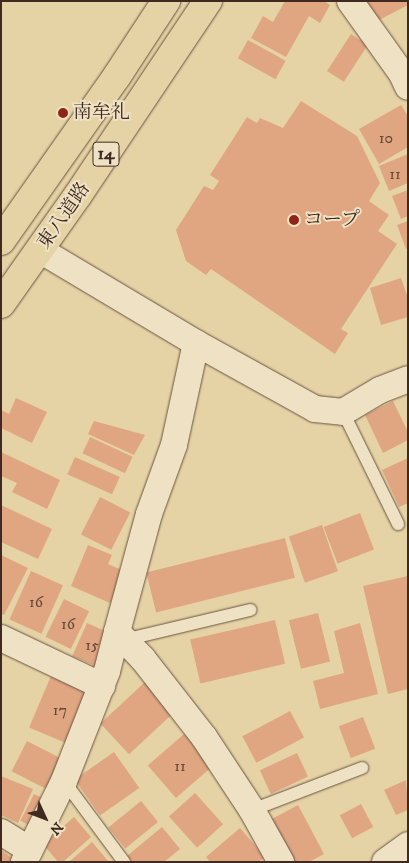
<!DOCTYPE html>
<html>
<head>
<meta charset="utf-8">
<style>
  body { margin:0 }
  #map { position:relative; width:409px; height:863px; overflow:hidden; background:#e6d3a5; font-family:"IM FELL DW Pica","Noto Serif JP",serif }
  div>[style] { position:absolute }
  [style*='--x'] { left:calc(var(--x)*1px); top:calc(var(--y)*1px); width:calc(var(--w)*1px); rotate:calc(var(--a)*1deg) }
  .building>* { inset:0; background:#dfa681; transform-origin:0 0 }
  .roads { filter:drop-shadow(0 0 1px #695441) drop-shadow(0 0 1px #695441) }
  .lane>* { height:12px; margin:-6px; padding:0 6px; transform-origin:6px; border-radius:6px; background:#efe2c4 }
  .street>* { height:26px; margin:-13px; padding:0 13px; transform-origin:13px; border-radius:13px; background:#efe2c4 }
  .primary>* { height:28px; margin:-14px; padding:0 14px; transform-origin:14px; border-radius:14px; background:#e6d3a5 }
  .dots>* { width:14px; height:14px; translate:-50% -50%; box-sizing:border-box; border:2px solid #efe2c4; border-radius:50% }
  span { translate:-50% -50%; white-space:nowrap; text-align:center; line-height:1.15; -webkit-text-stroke:4px #efe2c4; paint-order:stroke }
  .number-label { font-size:16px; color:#674838 }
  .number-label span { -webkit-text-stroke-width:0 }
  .shield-label span { padding:1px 4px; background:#efe2c4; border:1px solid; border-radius:4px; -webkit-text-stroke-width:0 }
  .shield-label { font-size:18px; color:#3f2920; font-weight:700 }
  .poi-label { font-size:19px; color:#3f2920 }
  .left { translate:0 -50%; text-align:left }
  .street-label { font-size:19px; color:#3f2920 }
  .frame { position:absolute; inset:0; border:2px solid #3f2920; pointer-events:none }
  .north { position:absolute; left:20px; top:793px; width:50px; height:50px; -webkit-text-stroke:4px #efe2c4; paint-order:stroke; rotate:133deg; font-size:14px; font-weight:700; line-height:20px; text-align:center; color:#3f2920 }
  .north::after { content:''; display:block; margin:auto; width:18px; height:22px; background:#3f2920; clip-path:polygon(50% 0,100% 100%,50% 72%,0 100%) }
</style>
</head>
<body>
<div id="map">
  <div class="building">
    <div style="clip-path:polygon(285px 1px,324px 1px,330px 5px,320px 23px,309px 16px,286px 57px,251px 38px,263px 16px,273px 22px)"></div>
    <div style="clip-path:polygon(367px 1px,406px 1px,408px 5px,377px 21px)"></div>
    <div style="left:351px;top:34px;width:20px;height:44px;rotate:33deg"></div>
    <div style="left:248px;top:40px;width:43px;height:21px;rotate:29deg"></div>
    <div style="clip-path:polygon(301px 101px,357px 136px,380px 183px,369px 201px,389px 215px,378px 231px,397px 244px,341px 329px,348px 333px,335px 354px,211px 269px,206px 275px,186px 261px,176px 230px,204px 186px,213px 190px,219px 181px,210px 175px,247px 117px,257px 123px,260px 118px,283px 128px)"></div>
    <div style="clip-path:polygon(401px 105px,408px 116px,408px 147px,379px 164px,359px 129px)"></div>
    <div style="clip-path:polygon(408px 154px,408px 183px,389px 191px,379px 166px)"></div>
    <div style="clip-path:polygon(408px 190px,408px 216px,401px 219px,392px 196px)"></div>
    <div style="clip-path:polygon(408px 221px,408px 248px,406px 249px,397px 225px)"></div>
    <div style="clip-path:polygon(401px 278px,408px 298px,408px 317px,381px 325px,370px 288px)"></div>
    <div style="clip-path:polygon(16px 398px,47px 412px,32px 443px,1px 428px,1px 410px,9px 414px)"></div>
    <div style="clip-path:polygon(393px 401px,408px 432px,408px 440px,383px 453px,365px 415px)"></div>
    <div style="clip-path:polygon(94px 421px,145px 435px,134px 455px,88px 434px)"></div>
    <div style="left:90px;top:437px;width:47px;height:18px;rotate:25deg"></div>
    <div style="clip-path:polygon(1px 452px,60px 480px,47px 509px,12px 492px,17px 483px,1px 476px)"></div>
    <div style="left:75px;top:457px;width:49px;height:19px;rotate:24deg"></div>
    <div style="clip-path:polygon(408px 458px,408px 503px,399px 507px,382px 470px)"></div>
    <div style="left:100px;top:497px;width:34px;height:42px;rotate:27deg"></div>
    <div style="clip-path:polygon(1px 505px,52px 529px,38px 559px,1px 542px)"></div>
    <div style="left:360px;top:513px;width:39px;height:39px;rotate:69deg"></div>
    <div style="left:322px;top:525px;width:49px;height:35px;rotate:71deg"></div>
    <div style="left:285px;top:538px;width:41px;height:143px;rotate:76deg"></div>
    <div style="clip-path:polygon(88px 545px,112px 555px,108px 564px,124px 571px,110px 603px,71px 586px)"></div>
    <div style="clip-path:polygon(1px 555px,28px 568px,4px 615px,1px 614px)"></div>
    <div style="left:31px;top:571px;width:35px;height:53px;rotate:24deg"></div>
    <div style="clip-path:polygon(408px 576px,408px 689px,388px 694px,363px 586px)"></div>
    <div style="left:64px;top:599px;width:28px;height:42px;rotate:26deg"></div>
    <div style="left:318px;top:613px;width:50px;height:30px;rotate:76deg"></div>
    <div style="left:275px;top:620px;width:45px;height:87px;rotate:77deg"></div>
    <div style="left:87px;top:623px;width:27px;height:36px;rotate:24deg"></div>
    <div style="clip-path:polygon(360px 623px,378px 694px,320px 709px,313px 681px,344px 673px,334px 631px)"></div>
    <div style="left:51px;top:676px;width:43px;height:56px;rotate:23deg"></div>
    <div style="left:145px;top:682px;width:42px;height:61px;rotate:47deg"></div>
    <div style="left:290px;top:711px;width:30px;height:54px;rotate:62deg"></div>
    <div style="left:363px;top:717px;width:34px;height:26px;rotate:69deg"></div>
    <div style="left:184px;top:734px;width:43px;height:48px;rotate:49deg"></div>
    <div style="left:27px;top:741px;width:45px;height:34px;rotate:27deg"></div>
    <div style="left:114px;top:752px;width:44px;height:48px;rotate:55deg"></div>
    <div style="left:297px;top:753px;width:26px;height:41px;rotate:65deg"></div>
    <div style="clip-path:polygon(1px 776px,33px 789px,18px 823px,1px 815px)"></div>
    <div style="clip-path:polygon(406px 780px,408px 810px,396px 815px,384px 790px)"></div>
    <div style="left:195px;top:793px;width:42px;height:35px;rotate:48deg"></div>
    <div style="left:34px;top:794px;width:16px;height:30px;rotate:27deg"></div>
    <div style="left:141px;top:801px;width:27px;height:42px;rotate:51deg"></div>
    <div style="left:361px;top:804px;width:26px;height:24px;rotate:62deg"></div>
    <div style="clip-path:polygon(298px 805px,324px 854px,309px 862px,293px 862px,270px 820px)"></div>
    <div style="clip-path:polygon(74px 817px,91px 837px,63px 862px,58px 862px,43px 844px)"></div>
    <div style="clip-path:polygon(162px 827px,180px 849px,164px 862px,132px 862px,127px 856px)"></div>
    <div style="clip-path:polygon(240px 828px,265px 857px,259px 862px,210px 862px,206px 857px)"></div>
    <div style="clip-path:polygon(92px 842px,109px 862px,69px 862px)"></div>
    <div style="clip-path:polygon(1px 850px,16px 861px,15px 862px,1px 862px)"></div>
  </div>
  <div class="roads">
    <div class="lane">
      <div style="--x:343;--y:412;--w:125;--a:63.8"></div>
      <div style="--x:124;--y:640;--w:130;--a:-13.4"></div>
      <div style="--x:64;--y:781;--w:101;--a:53.5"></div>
      <div style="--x:252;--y:810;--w:118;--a:-20.9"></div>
    </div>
    <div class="street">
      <div style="--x:350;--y:1;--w:90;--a:54.5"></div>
      <div style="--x:402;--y:74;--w:14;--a:65"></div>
      <div style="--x:40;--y:250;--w:182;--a:30.8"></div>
      <div style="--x:196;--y:343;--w:136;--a:29"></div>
      <div style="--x:315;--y:409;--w:28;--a:6"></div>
      <div style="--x:343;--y:412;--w:43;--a:-30.7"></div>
      <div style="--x:380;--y:390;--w:30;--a:-21"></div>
      <div style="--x:196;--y:343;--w:104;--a:102.2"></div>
      <div style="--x:174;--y:445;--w:73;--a:109.9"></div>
      <div style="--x:149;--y:514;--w:122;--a:105.2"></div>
      <div style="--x:117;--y:632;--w:37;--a:46"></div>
      <div style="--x:143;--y:659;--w:99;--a:52"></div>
      <div style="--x:204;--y:737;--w:87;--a:56.7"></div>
      <div style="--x:252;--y:810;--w:60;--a:60.9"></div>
      <div style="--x:1;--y:638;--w:112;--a:25.4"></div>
      <div style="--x:1;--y:832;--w:34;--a:32"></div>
      <div style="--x:24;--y:862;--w:90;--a:-63.7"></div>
      <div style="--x:64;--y:781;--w:118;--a:-68.6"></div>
      <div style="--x:107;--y:671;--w:40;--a:-75.6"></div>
      <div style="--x:385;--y:862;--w:29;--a:-36"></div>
    </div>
    <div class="primary">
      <div style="--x:1;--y:241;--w:202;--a:-54.9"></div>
      <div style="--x:117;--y:76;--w:90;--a:-56.8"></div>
      <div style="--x:1;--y:304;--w:133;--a:-54.8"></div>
      <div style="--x:78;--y:195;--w:234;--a:-56.2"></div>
    </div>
  </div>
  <div class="dots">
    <div style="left:63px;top:113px;background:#8f2418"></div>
    <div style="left:294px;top:220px;background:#8f2418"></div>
  </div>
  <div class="number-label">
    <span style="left:386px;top:138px">10</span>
    <span style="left:395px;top:174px">11</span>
    <span style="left:36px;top:602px">16</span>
    <span style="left:68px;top:624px">16</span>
    <span style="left:92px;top:645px">15</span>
    <span style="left:60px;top:710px">17</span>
    <span style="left:180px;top:766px">11</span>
  </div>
  <div class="shield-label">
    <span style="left:106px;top:154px">14</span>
  </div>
  <div class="poi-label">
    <span class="left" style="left:73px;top:113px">南牟礼</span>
    <span class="left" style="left:304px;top:220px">コープ</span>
  </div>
  <div class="street-label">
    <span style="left:64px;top:216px;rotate:-55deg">東八道路</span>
  </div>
  <div class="frame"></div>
  <div class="north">N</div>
</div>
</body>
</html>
